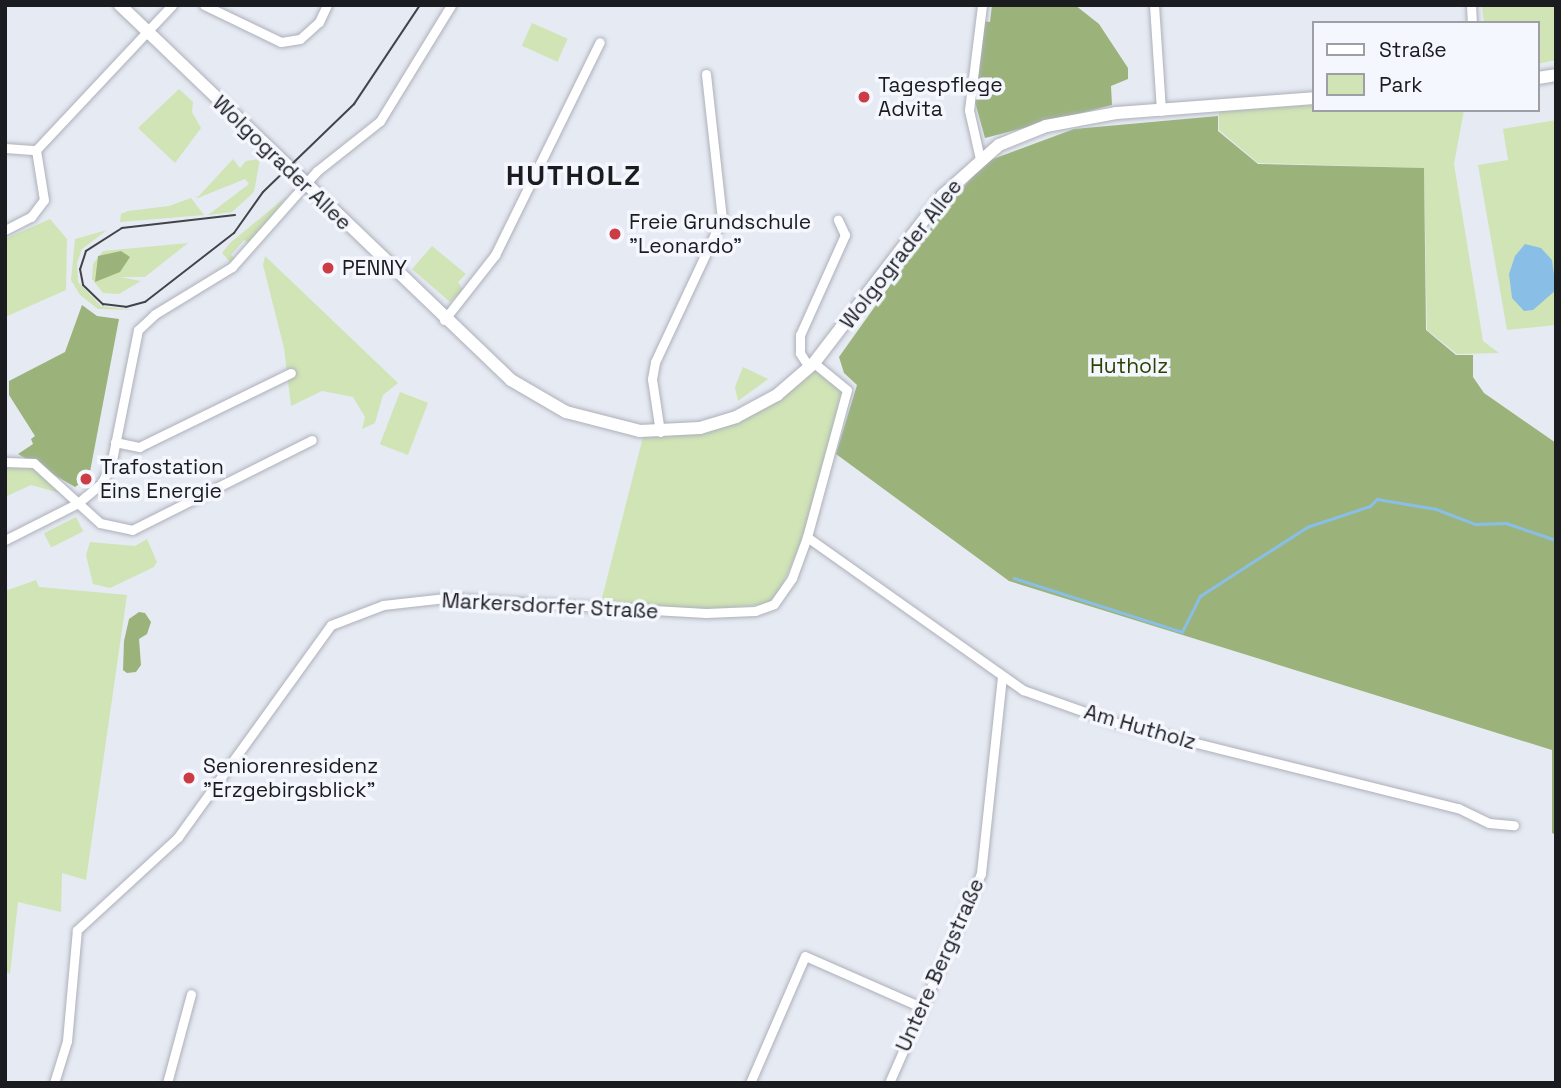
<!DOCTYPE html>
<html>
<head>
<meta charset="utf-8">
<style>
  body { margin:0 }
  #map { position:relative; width:1561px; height:1088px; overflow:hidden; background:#e6eaf3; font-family:"Space Grotesk",sans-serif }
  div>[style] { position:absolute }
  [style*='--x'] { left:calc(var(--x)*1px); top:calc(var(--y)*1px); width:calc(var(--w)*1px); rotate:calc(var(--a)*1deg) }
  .green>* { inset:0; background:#d0e4b6; transform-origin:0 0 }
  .forest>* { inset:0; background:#9bb37b }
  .water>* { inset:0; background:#89bfe7 }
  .stream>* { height:2.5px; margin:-1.25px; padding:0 1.25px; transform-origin:1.25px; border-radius:1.25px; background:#89bfe7 }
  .roads { filter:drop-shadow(0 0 2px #adb0b9) drop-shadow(0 0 2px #adb0b9) }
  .minor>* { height:9px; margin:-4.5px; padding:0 4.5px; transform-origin:4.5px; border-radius:4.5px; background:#fff }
  .secondary>* { height:12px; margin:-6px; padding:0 6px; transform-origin:6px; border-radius:6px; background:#fff }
  .tram>* { height:2px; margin:-1px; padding:0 1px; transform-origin:1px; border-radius:1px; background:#424449 }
  .dots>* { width:19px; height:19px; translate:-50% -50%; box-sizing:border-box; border:4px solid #f4f7fe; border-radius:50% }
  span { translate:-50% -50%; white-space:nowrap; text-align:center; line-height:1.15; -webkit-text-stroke:7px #f4f7fe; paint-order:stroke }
  .poi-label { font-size:21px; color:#1a1c1f }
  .left { translate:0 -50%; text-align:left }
  .street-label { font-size:21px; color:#1a1c1f }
  .park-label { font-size:21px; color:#2d4101 }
  .district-label { font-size:28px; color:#1a1c1f; font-weight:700; letter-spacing:2px }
  .frame { position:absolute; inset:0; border:7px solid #1a1c1f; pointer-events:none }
  .legend { position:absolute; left:1312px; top:21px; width:228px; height:91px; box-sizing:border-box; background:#f4f7fe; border:2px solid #9d9fa5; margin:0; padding:9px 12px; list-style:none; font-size:21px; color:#1a1c1f }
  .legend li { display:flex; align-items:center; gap:14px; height:35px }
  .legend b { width:35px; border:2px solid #9d9fa5 }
</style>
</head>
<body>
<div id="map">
  <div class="green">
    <div style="clip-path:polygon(1482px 5px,1556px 5px,1556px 60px,1538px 64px,1538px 23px,1484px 23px)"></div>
    <div style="left:532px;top:23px;width:39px;height:25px;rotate:24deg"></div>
    <div style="clip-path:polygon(179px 89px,193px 102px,192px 112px,201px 128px,175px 163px,138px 128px)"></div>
    <div style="clip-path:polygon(1314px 105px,1314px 110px,1464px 110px,1454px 164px,1483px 341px,1499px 353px,1457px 354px,1427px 330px,1424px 168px,1258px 163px,1219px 130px,1219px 110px)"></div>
    <div style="clip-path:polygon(1556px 120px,1556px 325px,1507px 330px,1478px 165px,1508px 160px,1503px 129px)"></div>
    <div style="clip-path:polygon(233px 159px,240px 168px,246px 161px,260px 159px,254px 192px,232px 212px,208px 215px,249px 184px,245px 179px,198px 198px,194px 195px,198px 197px)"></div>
    <div style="clip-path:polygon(287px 196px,250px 244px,244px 240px,231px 255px,235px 259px,231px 263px,222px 253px,230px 243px)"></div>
    <div style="clip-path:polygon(191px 198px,204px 215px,120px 222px,121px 214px,128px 211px,169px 206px)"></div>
    <div style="clip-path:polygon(50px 219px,67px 239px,66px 290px,5px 317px,5px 239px)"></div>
    <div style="clip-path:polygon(107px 230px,82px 249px,77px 263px,78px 282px,101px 306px,134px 310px,98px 309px,80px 295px,71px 280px,75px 239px)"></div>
    <div style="clip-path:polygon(188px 243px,145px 277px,120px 277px,141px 281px,119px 294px,103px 293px,92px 279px,93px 264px,103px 251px)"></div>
    <div style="clip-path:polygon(432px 246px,466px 274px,458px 282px,463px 290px,450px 302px,412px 269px)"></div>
    <div style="clip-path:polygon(265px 256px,398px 383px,383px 395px,375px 423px,362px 429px,365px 417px,353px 397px,322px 391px,291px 406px,284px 348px,263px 265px)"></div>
    <div style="clip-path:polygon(743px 367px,768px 379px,738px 401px,735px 387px)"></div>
    <div style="clip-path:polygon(815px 371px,842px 392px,805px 535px,779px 592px,767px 604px,706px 610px,600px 606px,644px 433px,708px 431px,798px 385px)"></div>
    <div style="left:400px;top:392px;width:30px;height:56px;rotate:21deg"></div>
    <div style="clip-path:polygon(28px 465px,40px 470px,64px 494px,31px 485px,5px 497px,5px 466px)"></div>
    <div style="left:76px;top:517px;width:16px;height:36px;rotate:63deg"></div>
    <div style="clip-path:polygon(147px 539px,157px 562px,154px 567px,110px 588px,93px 584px,86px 555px,90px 542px,135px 546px)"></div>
    <div style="clip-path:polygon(36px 580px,39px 587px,127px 595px,86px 880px,62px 873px,61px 912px,18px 902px,10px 974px,5px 971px,5px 591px)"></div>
  </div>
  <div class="forest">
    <div style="clip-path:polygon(992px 5px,1075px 5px,1099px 24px,1128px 68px,1128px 79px,1111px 86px,1112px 105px,985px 138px,975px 102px,983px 21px,990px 22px)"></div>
    <div style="clip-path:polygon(1218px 116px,1218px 131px,1258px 164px,1424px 168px,1426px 330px,1456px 355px,1473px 355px,1473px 377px,1484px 393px,1556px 443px,1556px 835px,1552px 833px,1552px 750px,1009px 581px,836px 454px,857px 385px,844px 373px,839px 357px,940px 215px,985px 162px,1074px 129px)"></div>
    <div style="clip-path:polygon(121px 251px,130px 257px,120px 272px,95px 282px,98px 256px)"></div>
    <div style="clip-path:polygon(82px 305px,97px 316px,119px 319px,89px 477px,75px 487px,18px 454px,33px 444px,31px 439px,35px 436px,9px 395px,9px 381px,65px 352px)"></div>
    <div style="clip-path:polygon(139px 612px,145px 613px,151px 622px,147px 634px,139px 639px,141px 665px,136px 672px,127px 673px,123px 670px,124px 641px,129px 619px)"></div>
  </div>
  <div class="water">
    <div style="clip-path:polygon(1525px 244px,1541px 248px,1552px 260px,1556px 290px,1533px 310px,1524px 311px,1512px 298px,1509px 274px,1515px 256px)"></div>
  </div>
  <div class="stream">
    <div style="--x:1014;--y:578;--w:176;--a:17.8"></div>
    <div style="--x:1182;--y:632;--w:40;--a:-63.4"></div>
    <div style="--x:1200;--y:596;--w:127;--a:-32.8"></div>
    <div style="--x:1307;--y:527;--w:66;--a:-18.4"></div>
    <div style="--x:1370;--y:506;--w:10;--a:-45"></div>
    <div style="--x:1377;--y:499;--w:60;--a:9.6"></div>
    <div style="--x:1436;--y:509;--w:42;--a:21"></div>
    <div style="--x:1475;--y:524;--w:31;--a:-2"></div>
    <div style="--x:1506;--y:523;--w:53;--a:18.8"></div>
  </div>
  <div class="roads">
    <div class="minor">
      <div style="--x:204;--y:5;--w:85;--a:25.7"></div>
      <div style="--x:281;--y:42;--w:19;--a:-9"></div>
      <div style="--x:300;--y:39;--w:25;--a:-42"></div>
      <div style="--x:319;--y:22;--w:19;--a:-65"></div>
      <div style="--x:1154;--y:5;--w:106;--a:86.2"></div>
      <div style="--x:1471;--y:5;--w:18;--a:87"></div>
      <div style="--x:5;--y:148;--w:31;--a:4"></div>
      <div style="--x:36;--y:150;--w:199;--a:-46.8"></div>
      <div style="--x:980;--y:159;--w:50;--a:-102.7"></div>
      <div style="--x:969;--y:110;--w:106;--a:-82.9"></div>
      <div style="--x:5;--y:230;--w:29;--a:-27"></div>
      <div style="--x:31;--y:217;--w:21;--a:-53"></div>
      <div style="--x:44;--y:200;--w:51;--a:-99.1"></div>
      <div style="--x:444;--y:320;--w:83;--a:-51.9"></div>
      <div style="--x:495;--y:255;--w:237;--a:-63.8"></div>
      <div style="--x:809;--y:367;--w:17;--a:-123"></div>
      <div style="--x:800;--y:353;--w:18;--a:-90"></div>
      <div style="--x:800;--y:335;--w:110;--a:-65.8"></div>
      <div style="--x:845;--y:235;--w:17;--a:-115"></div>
      <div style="--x:660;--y:432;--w:54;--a:-98.6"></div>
      <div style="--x:652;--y:379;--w:17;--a:-80"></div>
      <div style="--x:655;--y:362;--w:158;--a:-64.9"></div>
      <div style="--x:722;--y:219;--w:146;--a:-96.3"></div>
      <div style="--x:115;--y:442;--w:25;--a:12"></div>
      <div style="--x:139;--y:447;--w:169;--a:-26"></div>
      <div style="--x:5;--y:462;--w:29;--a:2"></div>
      <div style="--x:34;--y:463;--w:89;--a:42.3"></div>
      <div style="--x:100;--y:523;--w:33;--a:12"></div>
      <div style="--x:132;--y:530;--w:201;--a:-26.6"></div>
      <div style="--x:807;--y:537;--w:265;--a:35.3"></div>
      <div style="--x:1023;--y:690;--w:99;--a:19.5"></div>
      <div style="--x:1116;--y:723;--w:352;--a:14"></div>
      <div style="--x:1458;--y:808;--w:34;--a:26"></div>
      <div style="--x:1489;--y:823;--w:25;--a:5"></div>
      <div style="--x:5;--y:540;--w:82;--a:-26.9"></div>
      <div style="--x:78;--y:503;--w:30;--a:-40"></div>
      <div style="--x:101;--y:484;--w:21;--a:-62"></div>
      <div style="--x:111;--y:465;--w:138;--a:-78.7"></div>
      <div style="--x:138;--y:330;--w:23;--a:-43"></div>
      <div style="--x:155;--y:314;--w:90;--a:-31.4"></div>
      <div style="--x:232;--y:267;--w:128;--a:-48.5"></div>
      <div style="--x:317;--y:171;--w:80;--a:-38.4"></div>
      <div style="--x:380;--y:121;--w:136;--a:-58.5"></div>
      <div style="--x:54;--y:1083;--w:44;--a:-72.8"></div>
      <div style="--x:67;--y:1041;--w:111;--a:-84.9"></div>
      <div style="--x:77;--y:930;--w:137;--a:-42.6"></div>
      <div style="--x:178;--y:837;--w:261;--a:-54.2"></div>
      <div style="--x:331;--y:625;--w:56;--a:-21"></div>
      <div style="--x:383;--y:605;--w:63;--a:-6.3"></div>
      <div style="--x:446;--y:598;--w:260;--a:3.3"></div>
      <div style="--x:706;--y:613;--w:49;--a:-2.3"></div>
      <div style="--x:755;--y:611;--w:20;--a:-20"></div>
      <div style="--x:774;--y:604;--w:32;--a:-55"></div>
      <div style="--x:792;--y:578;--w:44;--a:-69.9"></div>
      <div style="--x:807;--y:537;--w:152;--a:-74.8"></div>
      <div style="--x:847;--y:390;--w:43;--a:-140.7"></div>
      <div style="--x:167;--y:1083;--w:92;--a:-74.9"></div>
      <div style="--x:750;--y:1083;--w:138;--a:-66.6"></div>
      <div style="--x:805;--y:956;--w:127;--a:23.7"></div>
      <div style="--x:889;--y:1083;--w:229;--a:-66.3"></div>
      <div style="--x:981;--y:873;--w:196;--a:-83.9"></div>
    </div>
    <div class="secondary">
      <div style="--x:120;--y:5;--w:542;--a:43.8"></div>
      <div style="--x:511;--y:380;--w:64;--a:30.2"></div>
      <div style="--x:566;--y:412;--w:76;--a:14.4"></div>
      <div style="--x:640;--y:431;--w:60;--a:-2.9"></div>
      <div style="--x:700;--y:428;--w:38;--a:-17"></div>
      <div style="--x:736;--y:417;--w:47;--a:-28.2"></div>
      <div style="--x:777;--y:395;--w:49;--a:-40.9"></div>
      <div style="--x:814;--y:363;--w:212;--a:-52.5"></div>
      <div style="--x:943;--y:195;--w:75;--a:-41.8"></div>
      <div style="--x:999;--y:145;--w:51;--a:-22"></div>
      <div style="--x:1046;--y:126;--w:71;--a:-10.5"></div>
      <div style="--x:1116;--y:113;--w:199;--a:-4.3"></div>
      <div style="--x:1538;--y:78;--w:18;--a:-9"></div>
    </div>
  </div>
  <div class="tram">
    <div style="--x:235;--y:215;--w:114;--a:173.4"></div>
    <div style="--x:122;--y:228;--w:43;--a:147.4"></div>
    <div style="--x:86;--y:251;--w:19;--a:108"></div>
    <div style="--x:80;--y:269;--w:16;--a:79"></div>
    <div style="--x:83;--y:285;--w:28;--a:44"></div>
    <div style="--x:103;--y:304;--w:23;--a:7"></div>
    <div style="--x:126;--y:307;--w:20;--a:-15"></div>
    <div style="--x:145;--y:302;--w:113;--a:-37.8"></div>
    <div style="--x:234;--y:233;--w:50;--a:-54.7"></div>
    <div style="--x:263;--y:192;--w:127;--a:-44"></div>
    <div style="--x:354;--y:104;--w:119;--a:-56.3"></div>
  </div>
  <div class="dots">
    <div style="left:864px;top:97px;background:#cc3c44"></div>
    <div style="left:615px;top:234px;background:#cc3c44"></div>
    <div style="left:328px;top:268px;background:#cc3c44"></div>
    <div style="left:86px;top:479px;background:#cc3c44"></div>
    <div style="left:189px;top:778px;background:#cc3c44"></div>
  </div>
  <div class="poi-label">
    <span class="left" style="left:878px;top:97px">Tagespflege<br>Advita</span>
    <span class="left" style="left:629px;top:234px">Freie Grundschule<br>"Leonardo"</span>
    <span class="left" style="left:342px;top:268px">PENNY</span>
    <span class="left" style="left:100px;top:479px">Trafostation<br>Eins Energie</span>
    <span class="left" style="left:203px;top:778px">Seniorenresidenz<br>"Erzgebirgsblick"</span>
  </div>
  <div class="street-label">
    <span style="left:282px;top:163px;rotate:44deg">Wolgograder Allee</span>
    <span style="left:901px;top:254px;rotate:-52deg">Wolgograder Allee</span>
    <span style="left:550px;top:606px;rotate:3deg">Markersdorfer Straße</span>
    <span style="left:1140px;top:727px;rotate:16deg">Am Hutholz</span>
    <span style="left:940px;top:965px;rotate:-66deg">Untere Bergstraße</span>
  </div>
  <div class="park-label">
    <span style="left:1129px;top:366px">Hutholz</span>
  </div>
  <div class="district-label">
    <span style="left:574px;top:175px">HUTHOLZ</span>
  </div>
  <div class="frame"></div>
  <ul class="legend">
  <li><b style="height:9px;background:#fff"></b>Straße</li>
  <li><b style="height:19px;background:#d0e4b6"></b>Park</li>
  </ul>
</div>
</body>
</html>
